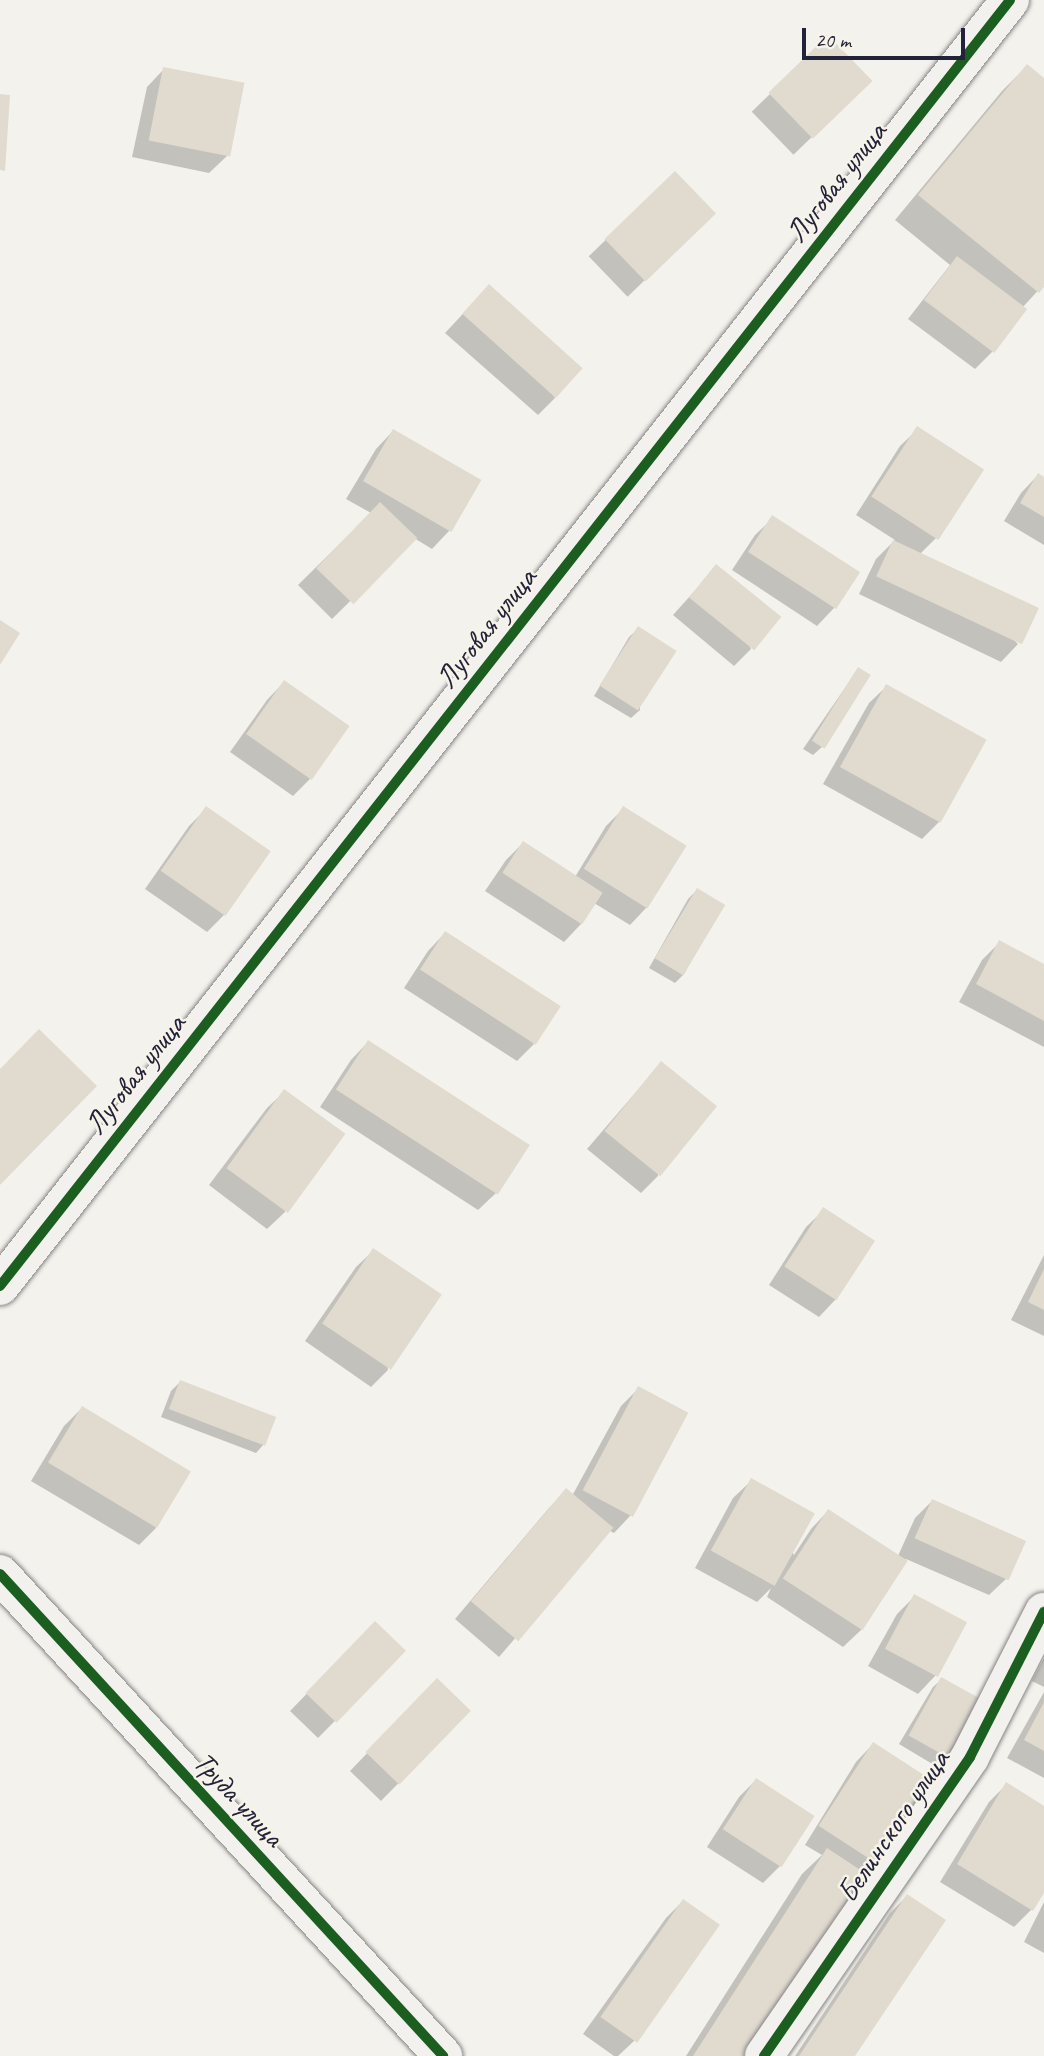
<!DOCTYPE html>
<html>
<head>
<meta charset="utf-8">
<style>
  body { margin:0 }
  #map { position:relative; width:1044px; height:2056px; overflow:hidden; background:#f4f2ec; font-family:Caveat,sans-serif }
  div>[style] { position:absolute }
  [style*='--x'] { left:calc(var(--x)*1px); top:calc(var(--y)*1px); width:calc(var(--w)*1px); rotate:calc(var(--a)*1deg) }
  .shadow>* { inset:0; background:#0003; transform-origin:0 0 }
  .building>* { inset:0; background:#e1dacf; transform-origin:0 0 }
  .roads { filter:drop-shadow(0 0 2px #858486) drop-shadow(0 0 2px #858486) }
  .minor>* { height:38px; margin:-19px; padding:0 19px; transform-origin:19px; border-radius:19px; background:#f2f1ed }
  .cycleway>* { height:10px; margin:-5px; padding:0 5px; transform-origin:5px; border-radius:5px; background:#1b5e20 }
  span { translate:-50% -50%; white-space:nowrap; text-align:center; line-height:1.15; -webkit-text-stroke:5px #f7f3e8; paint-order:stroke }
  .street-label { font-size:30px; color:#22223b }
  .scale { position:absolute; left:802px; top:28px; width:163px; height:32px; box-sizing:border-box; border:4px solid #22223b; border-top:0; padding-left:9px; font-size:21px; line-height:24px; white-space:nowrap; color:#22223b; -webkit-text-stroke:5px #f7f3e8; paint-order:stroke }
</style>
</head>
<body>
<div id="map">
  <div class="shadow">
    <div style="left:828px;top:38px;width:60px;height:106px;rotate:46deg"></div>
    <div style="clip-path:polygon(1027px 66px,1044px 81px,1044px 284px,1022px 308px,992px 352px,975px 369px,908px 319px,950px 265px,895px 220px,1002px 91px)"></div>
    <div style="clip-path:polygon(164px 69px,227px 156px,209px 173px,132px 157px,147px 87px)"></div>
    <div style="left:675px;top:173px;width:56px;height:120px;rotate:46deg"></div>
    <div style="clip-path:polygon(489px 286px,555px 398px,538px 415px,445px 333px)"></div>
    <div style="clip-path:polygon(918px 429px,936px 538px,920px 554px,1018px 644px,1001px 662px,859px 594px,876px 559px,895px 540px,856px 515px,900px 446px)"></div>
    <div style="clip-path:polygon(393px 431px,479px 481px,449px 531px,432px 549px,414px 538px,332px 619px,298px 585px,371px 513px,346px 499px,376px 449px)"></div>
    <div style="clip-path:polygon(1038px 475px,1044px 479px,1044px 545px,1004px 521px,1021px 493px)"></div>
    <div style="clip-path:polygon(773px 518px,858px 573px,834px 608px,817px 626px,732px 570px,755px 535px)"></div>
    <div style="clip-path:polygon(717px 566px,751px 649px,734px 666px,673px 615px)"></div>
    <div style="clip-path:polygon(638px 629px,640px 710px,631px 718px,594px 696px,629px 637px)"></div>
    <div style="clip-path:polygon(858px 669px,822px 747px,813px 755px,803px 749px)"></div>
    <div style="clip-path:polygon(284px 682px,310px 779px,293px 796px,230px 752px,267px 700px)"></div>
    <div style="clip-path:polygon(887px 686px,939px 822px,922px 839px,823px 784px,869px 703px)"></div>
    <div style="clip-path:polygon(206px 809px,224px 915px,207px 932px,145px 889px,189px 826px)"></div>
    <div style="clip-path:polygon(623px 809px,685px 846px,647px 907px,630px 925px,594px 903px,581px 924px,564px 942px,485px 891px,506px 860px,523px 843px,575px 877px,606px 826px)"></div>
    <div style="clip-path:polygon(697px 890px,723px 905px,684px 974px,675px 983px,649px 968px,688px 899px)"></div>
    <div style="clip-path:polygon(445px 933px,534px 1044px,517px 1061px,404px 988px,428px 951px)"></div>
    <div style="clip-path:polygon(999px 943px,1044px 966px,1044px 1047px,959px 1002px,982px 960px)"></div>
    <div style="clip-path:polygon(368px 1042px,496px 1193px,478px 1210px,320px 1107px,351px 1060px)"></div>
    <div style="clip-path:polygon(661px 1063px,658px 1176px,641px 1193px,587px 1149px)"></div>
    <div style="clip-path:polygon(285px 1091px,285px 1212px,267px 1229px,209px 1185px,267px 1108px)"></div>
    <div style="clip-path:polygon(824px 1210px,836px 1299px,819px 1317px,769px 1285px,806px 1227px)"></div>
    <div style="clip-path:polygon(374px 1250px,388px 1370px,371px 1387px,305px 1341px,356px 1267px)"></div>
    <div style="clip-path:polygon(1044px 1255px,1044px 1336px,1011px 1320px)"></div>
    <div style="clip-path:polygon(180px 1382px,264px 1444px,256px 1453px,161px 1417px,171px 1391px)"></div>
    <div style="clip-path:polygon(638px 1389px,686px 1414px,631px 1515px,614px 1533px,608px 1530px,499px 1657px,455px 1619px,549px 1508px,566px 1491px,572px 1496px,621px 1406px)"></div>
    <div style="clip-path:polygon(82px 1408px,156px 1528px,139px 1545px,31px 1481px,64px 1426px)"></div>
    <div style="clip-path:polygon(751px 1481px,794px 1555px,811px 1529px,828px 1511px,898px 1556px,915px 1518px,932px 1501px,1007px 1578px,989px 1595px,906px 1559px,861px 1630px,843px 1647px,767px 1597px,771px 1588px,757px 1602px,695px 1568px,733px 1498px)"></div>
    <div style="clip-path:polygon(915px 1596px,964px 1623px,935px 1676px,918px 1694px,868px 1666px,897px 1614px)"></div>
    <div style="clip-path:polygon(358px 1641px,404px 1651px,318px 1738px,290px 1711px)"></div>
    <div style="clip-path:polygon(1044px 1658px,1044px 1687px,1032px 1681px)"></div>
    <div style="clip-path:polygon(942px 1679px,977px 1700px,943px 1756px,934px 1765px,899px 1744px,933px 1687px)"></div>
    <div style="clip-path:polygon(1044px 1692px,1044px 1778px,1007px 1758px)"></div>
    <div style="clip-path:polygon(420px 1698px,469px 1711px,381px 1801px,350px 1771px)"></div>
    <div style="clip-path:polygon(873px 1744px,932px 1781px,757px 2056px,686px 2056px,802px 1874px,822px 1855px,805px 1845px,856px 1762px)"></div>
    <div style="clip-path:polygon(756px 1780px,780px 1866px,763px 1883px,707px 1847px,739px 1797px)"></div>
    <div style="clip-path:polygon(1006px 1785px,1044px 1808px,1044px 1890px,1032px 1909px,1014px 1927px,940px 1882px,989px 1802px)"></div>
    <div style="clip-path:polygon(907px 1896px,853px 2056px,795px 2056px,890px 1913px)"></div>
    <div style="clip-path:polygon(683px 1901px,634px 2041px,618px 2056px,614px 2056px,583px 2034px,666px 1918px)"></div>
    <div style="clip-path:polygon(1044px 1902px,1044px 1953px,1024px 1942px)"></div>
  </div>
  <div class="building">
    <div style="left:828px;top:35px;width:64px;height:83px;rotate:46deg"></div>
    <div style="clip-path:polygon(1027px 64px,1044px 78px,1044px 287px,1039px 293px,918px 195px)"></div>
    <div style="left:163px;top:67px;width:83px;height:75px;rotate:11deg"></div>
    <div style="clip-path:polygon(0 94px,10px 95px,5px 171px,0 170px)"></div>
    <div style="left:675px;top:171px;width:59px;height:98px;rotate:46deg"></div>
    <div style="left:957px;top:256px;width:88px;height:55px;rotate:37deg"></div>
    <div style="left:489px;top:284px;width:126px;height:40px;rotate:42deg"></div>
    <div style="left:917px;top:426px;width:80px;height:84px;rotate:33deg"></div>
    <div style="left:393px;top:429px;width:102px;height:60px;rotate:30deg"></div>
    <div style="clip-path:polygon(1038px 473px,1044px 477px,1044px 517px,1020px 503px)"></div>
    <div style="left:380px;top:502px;width:52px;height:92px;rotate:44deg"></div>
    <div style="left:772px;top:515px;width:105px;height:44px;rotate:33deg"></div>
    <div style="left:893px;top:540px;width:161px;height:40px;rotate:25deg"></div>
    <div style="left:716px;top:564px;width:84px;height:43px;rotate:39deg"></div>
    <div style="clip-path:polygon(0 620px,20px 633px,0 665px)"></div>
    <div style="left:638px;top:626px;width:46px;height:71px;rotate:33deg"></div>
    <div style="left:858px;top:667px;width:15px;height:87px;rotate:32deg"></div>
    <div style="left:284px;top:680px;width:80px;height:66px;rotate:35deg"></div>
    <div style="left:886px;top:684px;width:115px;height:95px;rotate:29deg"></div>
    <div style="left:206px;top:806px;width:79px;height:79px;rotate:35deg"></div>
    <div style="left:623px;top:806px;width:75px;height:74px;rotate:32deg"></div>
    <div style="left:523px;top:841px;width:95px;height:38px;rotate:33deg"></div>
    <div style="left:697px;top:888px;width:33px;height:82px;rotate:31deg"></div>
    <div style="left:445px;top:931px;width:138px;height:46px;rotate:33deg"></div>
    <div style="clip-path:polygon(999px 940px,1044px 964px,1044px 1021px,976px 984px)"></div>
    <div style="clip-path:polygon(39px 1029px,97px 1086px,0 1185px,0 1069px)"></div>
    <div style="left:368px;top:1040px;width:193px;height:59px;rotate:33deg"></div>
    <div style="left:661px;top:1061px;width:72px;height:90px;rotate:39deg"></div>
    <div style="left:284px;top:1089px;width:76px;height:98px;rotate:36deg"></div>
    <div style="left:823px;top:1207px;width:62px;height:71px;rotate:33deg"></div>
    <div style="left:373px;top:1248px;width:83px;height:91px;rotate:34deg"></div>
    <div style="clip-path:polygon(1044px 1269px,1044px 1310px,1028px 1302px)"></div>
    <div style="left:180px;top:1380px;width:103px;height:31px;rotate:21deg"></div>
    <div style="left:638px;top:1386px;width:57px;height:118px;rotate:28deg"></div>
    <div style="left:82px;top:1406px;width:127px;height:66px;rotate:31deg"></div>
    <div style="left:751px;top:1478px;width:73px;height:83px;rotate:29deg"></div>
    <div style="left:566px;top:1488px;width:62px;height:148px;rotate:40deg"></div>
    <div style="left:932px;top:1499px;width:103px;height:43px;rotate:24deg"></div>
    <div style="left:828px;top:1509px;width:95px;height:83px;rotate:33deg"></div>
    <div style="left:914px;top:1594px;width:60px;height:62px;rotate:28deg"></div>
    <div style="left:375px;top:1621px;width:43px;height:100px;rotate:44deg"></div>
    <div style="left:941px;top:1677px;width:45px;height:67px;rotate:29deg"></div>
    <div style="left:437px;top:1678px;width:47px;height:103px;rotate:44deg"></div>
    <div style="clip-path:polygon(1044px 1702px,1044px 1751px,1024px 1740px)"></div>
    <div style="left:873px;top:1742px;width:72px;height:100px;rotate:33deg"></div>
    <div style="left:756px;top:1778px;width:70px;height:61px;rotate:33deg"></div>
    <div style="clip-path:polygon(1006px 1782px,1044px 1806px,1044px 1893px,1033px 1911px,957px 1864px)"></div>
    <div style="clip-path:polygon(827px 1848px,874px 1879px,759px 2056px,693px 2056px)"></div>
    <div style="clip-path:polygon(907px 1894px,946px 1920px,855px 2056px,799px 2056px)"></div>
    <div style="left:683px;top:1899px;width:45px;height:144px;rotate:35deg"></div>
  </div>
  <div class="roads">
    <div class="minor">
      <div style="--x:0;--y:1286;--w:1635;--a:-51.85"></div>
      <div style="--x:0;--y:1574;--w:655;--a:47.41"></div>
      <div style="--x:764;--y:2056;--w:363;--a:-55.4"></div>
      <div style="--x:970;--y:1757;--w:163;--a:-63"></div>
    </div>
  </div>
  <div class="cycleway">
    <div style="--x:0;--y:1286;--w:1635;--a:-51.85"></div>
    <div style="--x:0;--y:1574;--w:655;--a:47.41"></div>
    <div style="--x:764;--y:2056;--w:363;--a:-55.4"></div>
    <div style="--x:970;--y:1757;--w:163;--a:-63"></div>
  </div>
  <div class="street-label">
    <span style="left:836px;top:182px;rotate:-52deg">Луговая улица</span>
    <span style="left:486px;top:628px;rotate:-52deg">Луговая улица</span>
    <span style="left:135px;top:1074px;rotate:-52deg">Луговая улица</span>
    <span style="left:239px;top:1799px;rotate:47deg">Труда улица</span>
    <span style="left:893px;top:1826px;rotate:-56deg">Белинского улица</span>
  </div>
  <div class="scale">20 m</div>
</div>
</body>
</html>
